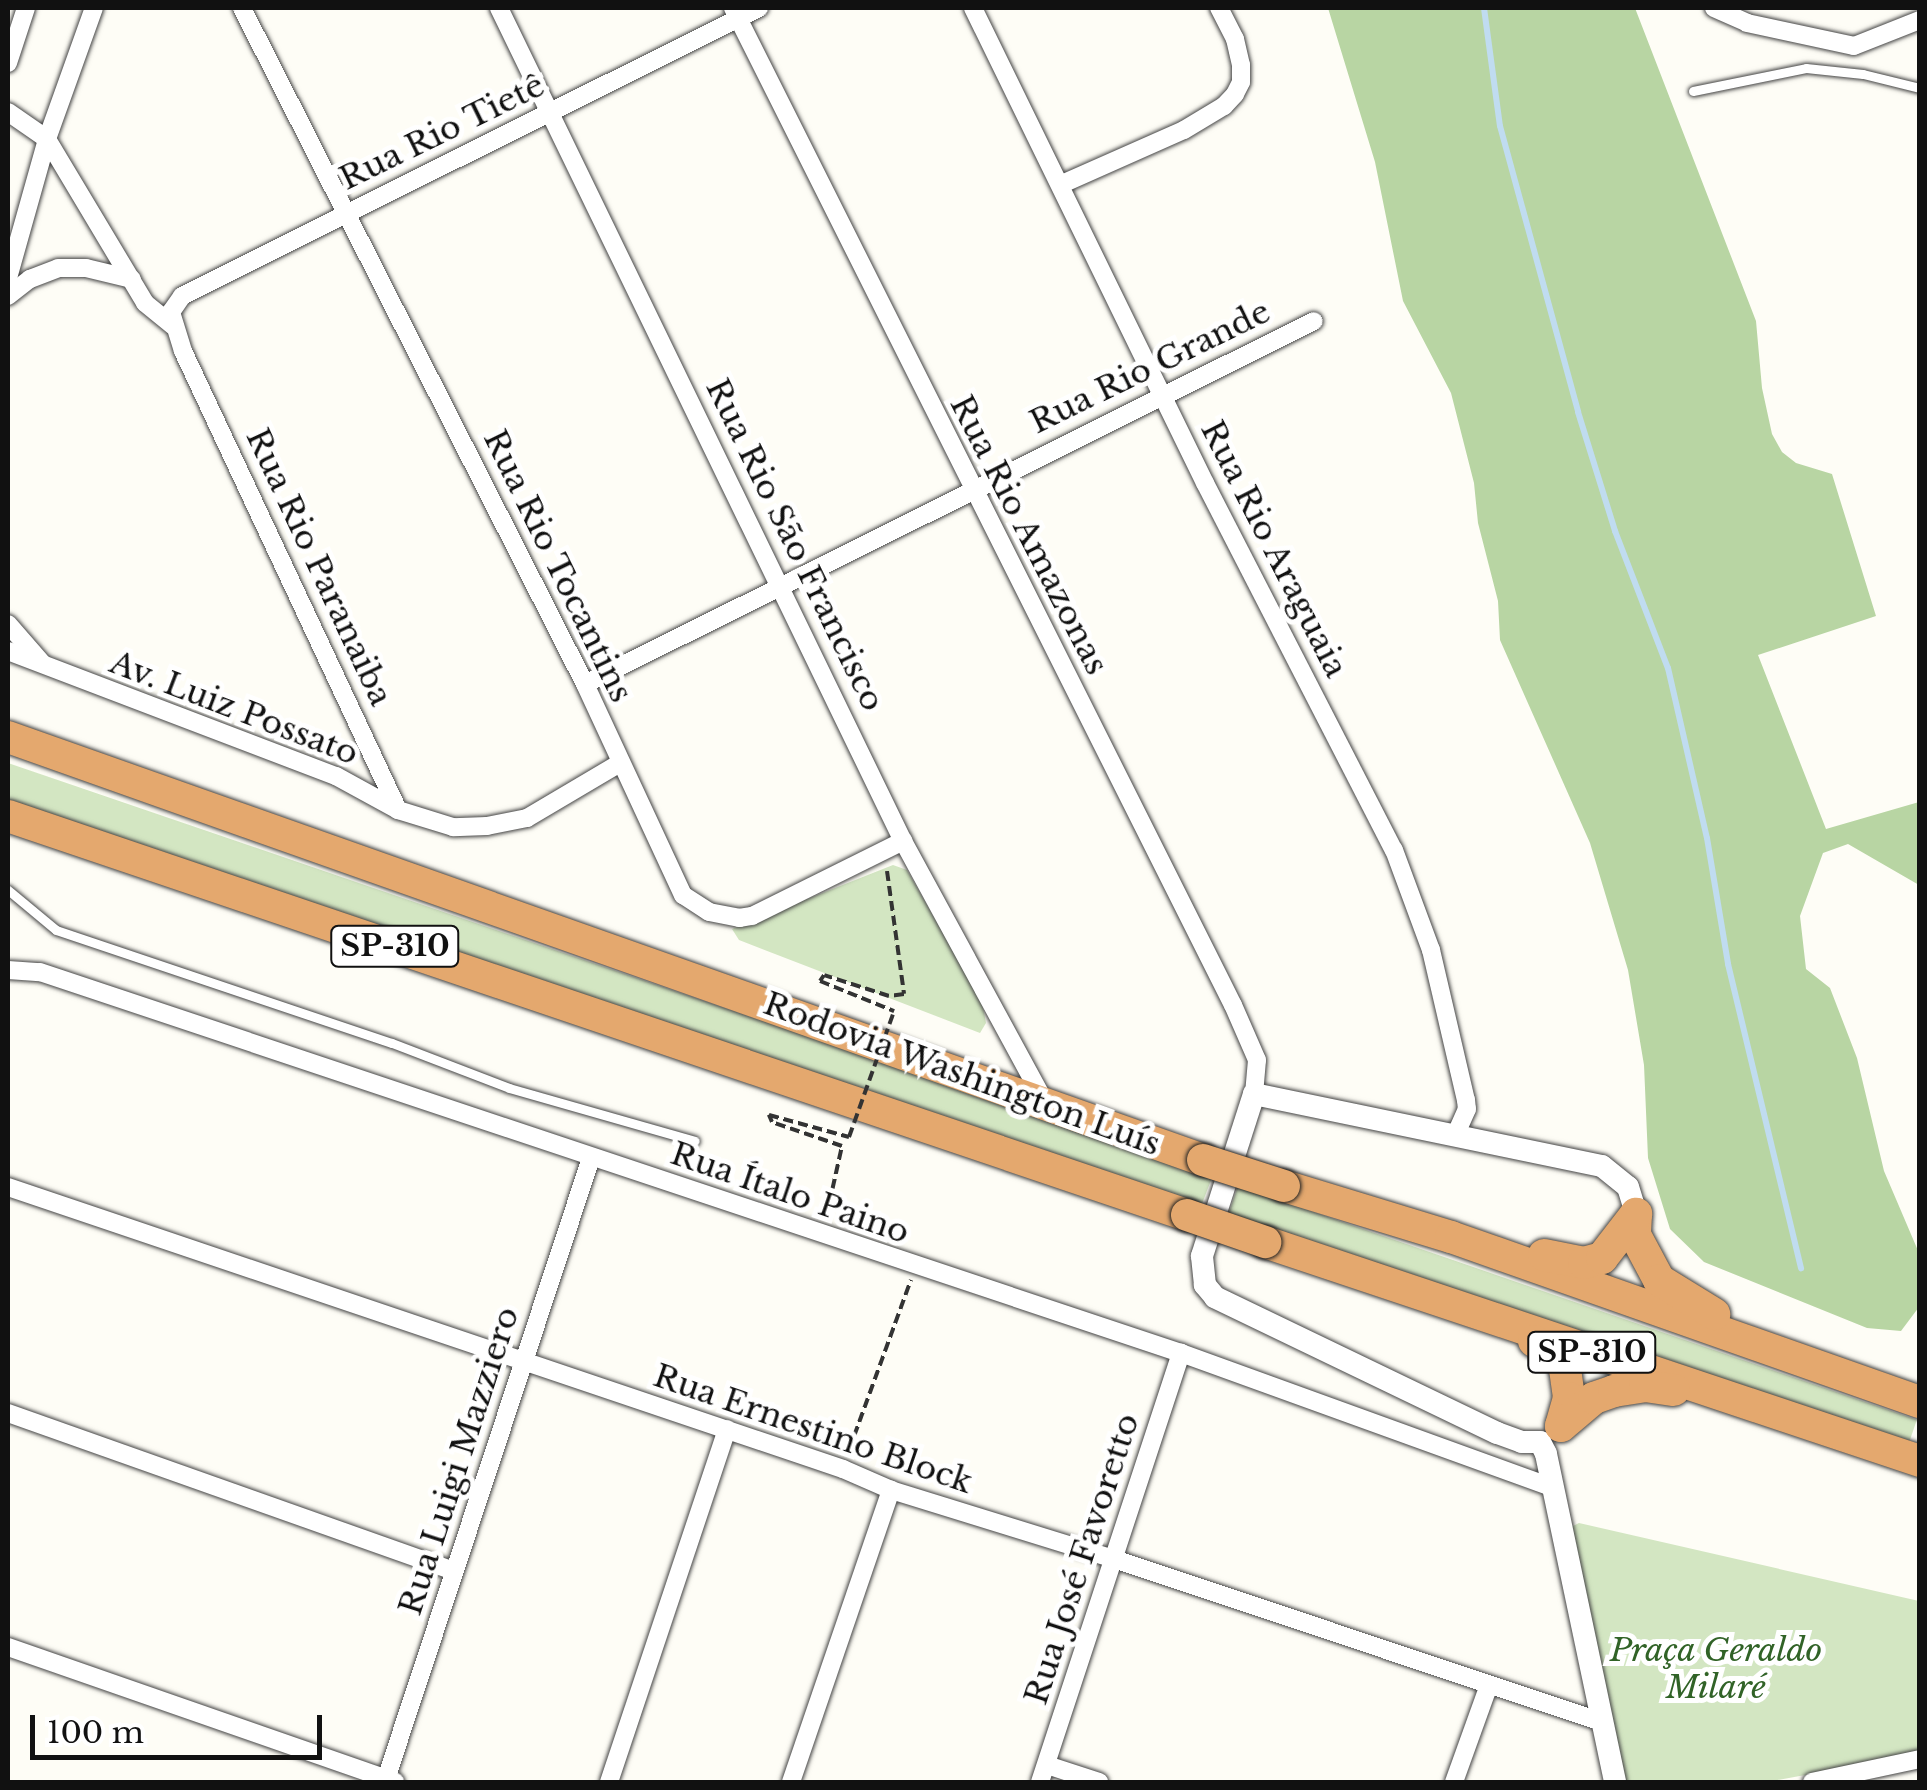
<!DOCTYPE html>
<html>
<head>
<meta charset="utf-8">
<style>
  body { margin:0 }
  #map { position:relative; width:1927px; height:1790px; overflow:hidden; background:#fefdf6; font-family:"Libre Baskerville",serif }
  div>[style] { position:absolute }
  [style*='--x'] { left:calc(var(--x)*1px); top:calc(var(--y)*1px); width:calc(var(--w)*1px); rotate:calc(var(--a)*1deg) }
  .green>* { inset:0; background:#d3e6c2; transform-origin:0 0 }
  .forest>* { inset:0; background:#b8d5a3 }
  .stream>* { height:6px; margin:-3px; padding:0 3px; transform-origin:3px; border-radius:3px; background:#c0dcf0 }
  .path>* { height:4px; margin-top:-2px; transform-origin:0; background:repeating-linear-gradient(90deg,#333 0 10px,transparent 0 15px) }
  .roads { filter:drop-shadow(0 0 2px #444) drop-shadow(0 0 2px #444) }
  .service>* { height:9px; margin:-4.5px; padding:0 4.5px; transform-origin:4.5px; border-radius:4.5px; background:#fff }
  .minor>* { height:18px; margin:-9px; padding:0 9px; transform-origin:9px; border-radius:9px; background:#fff }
  .tertiary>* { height:22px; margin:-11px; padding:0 11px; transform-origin:11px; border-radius:11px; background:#fff }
  .motorway>* { height:32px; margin:-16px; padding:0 16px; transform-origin:16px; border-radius:16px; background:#e4a86e }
  .path-bridge>* { height:4px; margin-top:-2px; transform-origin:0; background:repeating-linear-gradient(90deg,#333 0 10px,transparent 0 15px) }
  .bridges { filter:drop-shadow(0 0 2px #222) drop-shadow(0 0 2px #222) }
  .motorway-bridge>* { height:32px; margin:-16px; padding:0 16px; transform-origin:16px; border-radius:16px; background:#e4a86e }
  span { translate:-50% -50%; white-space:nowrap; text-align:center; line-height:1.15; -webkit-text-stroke:10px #fff; paint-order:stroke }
  .shield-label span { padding:2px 8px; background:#fff; border:2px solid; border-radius:8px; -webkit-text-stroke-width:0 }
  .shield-label { font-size:30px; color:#111; font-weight:700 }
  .street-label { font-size:32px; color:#111 }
  .park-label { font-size:32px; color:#316327; font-style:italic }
  .frame { position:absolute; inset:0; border:10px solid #111; pointer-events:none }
  .scale { position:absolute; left:30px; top:1715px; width:292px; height:45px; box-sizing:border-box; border:5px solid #111; border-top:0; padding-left:12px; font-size:30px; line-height:35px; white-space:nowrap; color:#111; -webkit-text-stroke:8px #fff; paint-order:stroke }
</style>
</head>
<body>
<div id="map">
  <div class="green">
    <div style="clip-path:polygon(8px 763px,1213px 1175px,1200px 1209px,8px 809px)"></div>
    <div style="clip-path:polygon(893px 865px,907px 870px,982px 1002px,986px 1023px,980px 1033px,739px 940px,732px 929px)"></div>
    <div style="left:1238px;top:1186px;width:718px;height:33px;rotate:19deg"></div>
    <div style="clip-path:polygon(1579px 1523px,1919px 1601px,1919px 1754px,1767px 1782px,1623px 1782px,1571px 1527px)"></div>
  </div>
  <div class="forest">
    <div style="clip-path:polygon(1328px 8px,1635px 8px,1756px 321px,1762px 388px,1772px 434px,1782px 452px,1796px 463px,1832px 474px,1876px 616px,1758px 655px,1826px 829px,1919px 802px,1919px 885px,1848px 844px,1823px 853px,1800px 916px,1806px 969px,1830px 988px,1857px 1058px,1884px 1171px,1919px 1253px,1919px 1307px,1901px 1331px,1867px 1328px,1704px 1262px,1670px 1229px,1648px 1158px,1644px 1065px,1628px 970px,1590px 843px,1500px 640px,1498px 601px,1478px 523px,1474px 483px,1451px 393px,1403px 301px,1375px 162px)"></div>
  </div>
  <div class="stream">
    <div style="--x:1484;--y:8;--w:119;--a:82.3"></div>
    <div style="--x:1500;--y:126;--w:296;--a:74.7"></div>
    <div style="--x:1578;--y:412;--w:125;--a:72.7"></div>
    <div style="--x:1615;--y:531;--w:147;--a:68.9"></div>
    <div style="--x:1668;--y:668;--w:174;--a:77.1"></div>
    <div style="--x:1707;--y:838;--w:128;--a:80.5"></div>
    <div style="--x:1728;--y:964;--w:313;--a:76.5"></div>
  </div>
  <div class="path">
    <div style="--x:887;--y:871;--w:124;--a:82.1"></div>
    <div style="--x:904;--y:994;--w:15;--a:172"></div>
    <div style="--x:889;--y:996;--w:68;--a:-162.1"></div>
    <div style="--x:824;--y:975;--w:7;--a:124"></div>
    <div style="--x:820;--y:981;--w:80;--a:22.1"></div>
    <div style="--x:826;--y:1218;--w:74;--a:-77.5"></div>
    <div style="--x:842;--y:1146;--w:74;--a:-161.1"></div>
    <div style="--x:772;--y:1122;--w:8;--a:-113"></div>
    <div style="--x:769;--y:1115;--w:83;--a:15.4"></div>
    <div style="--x:849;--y:1450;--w:181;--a:-70"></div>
  </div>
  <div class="roads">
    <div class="service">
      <div style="--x:1693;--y:91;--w:115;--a:-11.5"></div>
      <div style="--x:1806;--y:68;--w:57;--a:6"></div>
      <div style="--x:1863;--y:74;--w:59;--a:13.8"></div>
      <div style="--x:8;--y:890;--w:62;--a:39.8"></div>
      <div style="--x:56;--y:930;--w:354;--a:18.6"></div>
      <div style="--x:392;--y:1043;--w:125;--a:21"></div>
      <div style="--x:509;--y:1088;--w:193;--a:15.9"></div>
    </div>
    <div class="minor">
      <div style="--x:242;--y:8;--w:758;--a:63.1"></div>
      <div style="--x:585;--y:684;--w:233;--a:65.1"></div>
      <div style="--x:683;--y:895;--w:31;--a:33"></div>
      <div style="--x:709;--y:912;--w:31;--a:11"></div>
      <div style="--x:739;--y:918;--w:13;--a:-9"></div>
      <div style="--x:752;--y:916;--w:169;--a:-26.4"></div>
      <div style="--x:499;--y:8;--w:926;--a:64.13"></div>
      <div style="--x:903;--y:841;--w:298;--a:61.5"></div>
      <div style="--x:733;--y:8;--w:1115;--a:63.37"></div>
      <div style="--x:1233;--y:1005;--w:60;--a:66.4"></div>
      <div style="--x:1257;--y:1060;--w:34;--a:95"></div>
      <div style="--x:973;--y:8;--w:529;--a:63.97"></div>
      <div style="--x:1205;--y:483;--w:413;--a:62.8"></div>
      <div style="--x:1394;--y:850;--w:107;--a:69.7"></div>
      <div style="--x:1431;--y:950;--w:154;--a:76.9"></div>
      <div style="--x:1466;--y:1100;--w:9;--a:84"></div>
      <div style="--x:1467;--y:1109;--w:27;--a:114"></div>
      <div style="--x:1714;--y:8;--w:36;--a:24"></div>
      <div style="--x:1747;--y:23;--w:109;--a:12.1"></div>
      <div style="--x:1854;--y:46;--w:71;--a:-21.5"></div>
      <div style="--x:8;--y:63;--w:58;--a:-71.9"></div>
      <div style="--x:8;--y:112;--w:47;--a:34.7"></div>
      <div style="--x:47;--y:139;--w:191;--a:59.1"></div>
      <div style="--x:145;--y:303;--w:36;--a:39"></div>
      <div style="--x:1062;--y:184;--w:133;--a:-23.9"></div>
      <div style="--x:1184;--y:130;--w:47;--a:-31"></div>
      <div style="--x:1224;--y:106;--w:16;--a:-47"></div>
      <div style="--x:1235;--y:94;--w:13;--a:-63"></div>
      <div style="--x:1241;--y:82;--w:17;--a:-90"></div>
      <div style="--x:1241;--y:65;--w:27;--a:-103"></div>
      <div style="--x:1235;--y:39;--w:35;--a:-117"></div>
      <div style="--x:8;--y:278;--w:144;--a:-74.3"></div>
      <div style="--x:47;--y:139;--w:139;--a:-70.3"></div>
      <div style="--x:8;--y:296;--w:28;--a:-38"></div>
      <div style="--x:30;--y:279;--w:30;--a:-21"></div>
      <div style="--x:58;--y:268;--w:28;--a:0"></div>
      <div style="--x:86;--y:268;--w:47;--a:13.4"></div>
      <div style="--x:8;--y:624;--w:52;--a:48.9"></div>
      <div style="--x:8;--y:651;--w:351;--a:20.9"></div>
      <div style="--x:336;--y:776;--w:71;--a:28.7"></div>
      <div style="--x:585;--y:684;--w:814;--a:-26.47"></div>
      <div style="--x:620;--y:763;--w:108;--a:149.4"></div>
      <div style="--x:527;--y:818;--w:41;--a:168.7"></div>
      <div style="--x:487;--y:826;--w:34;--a:178"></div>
      <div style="--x:453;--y:827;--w:58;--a:-162.8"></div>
      <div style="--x:398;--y:810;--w:507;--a:-115.1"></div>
      <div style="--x:183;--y:351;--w:41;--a:-107.1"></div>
      <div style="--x:171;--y:312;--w:19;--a:-55"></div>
      <div style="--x:182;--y:296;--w:645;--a:-26.53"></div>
      <div style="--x:8;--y:970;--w:32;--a:4"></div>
      <div style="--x:40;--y:972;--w:1203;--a:18.47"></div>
      <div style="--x:1181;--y:1353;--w:394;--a:19.9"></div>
      <div style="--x:8;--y:1187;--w:881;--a:18.66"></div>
      <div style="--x:843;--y:1469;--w:52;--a:23.6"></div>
      <div style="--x:891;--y:1490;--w:230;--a:17.2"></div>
      <div style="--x:1111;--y:1558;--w:518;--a:18.47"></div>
      <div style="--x:8;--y:1413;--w:473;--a:19.5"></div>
      <div style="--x:8;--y:1647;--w:410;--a:19.2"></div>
      <div style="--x:1047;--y:1765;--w:55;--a:18.1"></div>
      <div style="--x:385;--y:1782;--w:657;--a:-71.73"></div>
      <div style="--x:609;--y:1782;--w:372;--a:-71.5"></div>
      <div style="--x:791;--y:1782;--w:309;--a:-71.1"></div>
      <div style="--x:1040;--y:1782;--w:452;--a:-71.8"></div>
      <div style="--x:1454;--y:1782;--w:103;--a:-70.2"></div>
      <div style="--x:1812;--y:1782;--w:110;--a:-12"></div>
    </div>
    <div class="tertiary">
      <div style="--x:1540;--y:1442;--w:18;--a:180"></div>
      <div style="--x:1522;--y:1442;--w:27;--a:-160"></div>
      <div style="--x:1497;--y:1433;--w:313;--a:-154.3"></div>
      <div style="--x:1215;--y:1297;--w:16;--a:-130"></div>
      <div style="--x:1205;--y:1285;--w:29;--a:-96"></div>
      <div style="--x:1202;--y:1256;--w:170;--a:-72.2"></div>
      <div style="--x:1254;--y:1094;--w:355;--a:11.7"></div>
      <div style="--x:1602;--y:1166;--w:33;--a:39"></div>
      <div style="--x:1628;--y:1187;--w:28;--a:73"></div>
      <div style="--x:1540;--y:1442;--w:13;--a:63"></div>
      <div style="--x:1546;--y:1454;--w:335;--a:78.1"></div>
    </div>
    <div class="motorway">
      <div style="--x:8;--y:737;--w:1268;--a:19.49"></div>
      <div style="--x:8;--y:816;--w:1245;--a:18.7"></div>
      <div style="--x:1284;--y:1186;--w:175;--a:17"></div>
      <div style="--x:1451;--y:1237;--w:497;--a:19.4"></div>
      <div style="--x:1636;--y:1214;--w:21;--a:93"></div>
      <div style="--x:1635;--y:1235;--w:51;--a:61.9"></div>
      <div style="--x:1659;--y:1280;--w:65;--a:31.7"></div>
      <div style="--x:1265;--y:1242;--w:691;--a:18.49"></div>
      <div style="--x:1544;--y:1255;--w:41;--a:11.3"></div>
      <div style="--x:1584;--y:1263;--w:19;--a:-16"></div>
      <div style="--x:1602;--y:1258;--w:56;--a:-52.3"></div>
      <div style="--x:1534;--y:1341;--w:29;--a:31"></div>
      <div style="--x:1559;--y:1356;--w:14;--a:65"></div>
      <div style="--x:1565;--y:1369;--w:29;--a:82"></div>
      <div style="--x:1569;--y:1398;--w:29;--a:106"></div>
      <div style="--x:1561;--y:1426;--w:43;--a:-40.3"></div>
      <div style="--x:1594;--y:1398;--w:21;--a:-19"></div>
      <div style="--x:1614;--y:1391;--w:31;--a:-9"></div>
      <div style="--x:1645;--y:1386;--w:29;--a:8"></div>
    </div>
  </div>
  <div class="path-bridge">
    <div style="--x:849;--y:1137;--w:134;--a:-70.3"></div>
  </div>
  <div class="bridges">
    <div class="motorway-bridge">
      <div style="--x:1203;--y:1160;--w:85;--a:17.8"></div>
      <div style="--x:1187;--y:1215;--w:83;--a:19.1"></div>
    </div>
  </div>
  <div class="shield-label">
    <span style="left:395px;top:946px">SP-310</span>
    <span style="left:1592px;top:1352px">SP-310</span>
  </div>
  <div class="street-label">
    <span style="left:442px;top:132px;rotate:-26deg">Rua Rio Tietê</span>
    <span style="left:1150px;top:367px;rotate:-26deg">Rua Rio Grande</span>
    <span style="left:1029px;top:535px;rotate:63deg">Rua Rio Amazonas</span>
    <span style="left:795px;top:545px;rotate:64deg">Rua Rio São Francisco</span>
    <span style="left:1274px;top:549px;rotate:63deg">Rua Rio Araguaia</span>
    <span style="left:558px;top:566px;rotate:64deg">Rua Rio Tocantins</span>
    <span style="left:319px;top:567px;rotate:65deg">Rua Rio Paranaiba</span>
    <span style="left:234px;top:708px;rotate:21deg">Av. Luiz Possato</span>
    <span style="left:962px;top:1074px;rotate:20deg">Rodovia Washington Luís</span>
    <span style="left:790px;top:1193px;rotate:19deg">Rua Ítalo Paino</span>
    <span style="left:813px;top:1429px;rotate:19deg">Rua Ernestino Block</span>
    <span style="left:459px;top:1461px;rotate:-72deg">Rua Luigi Mazziero</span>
    <span style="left:1082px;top:1559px;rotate:-72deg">Rua José Favoretto</span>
  </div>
  <div class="park-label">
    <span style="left:1716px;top:1669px">Praça Geraldo<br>Milaré</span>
  </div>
  <div class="frame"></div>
  <div class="scale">100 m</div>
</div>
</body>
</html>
